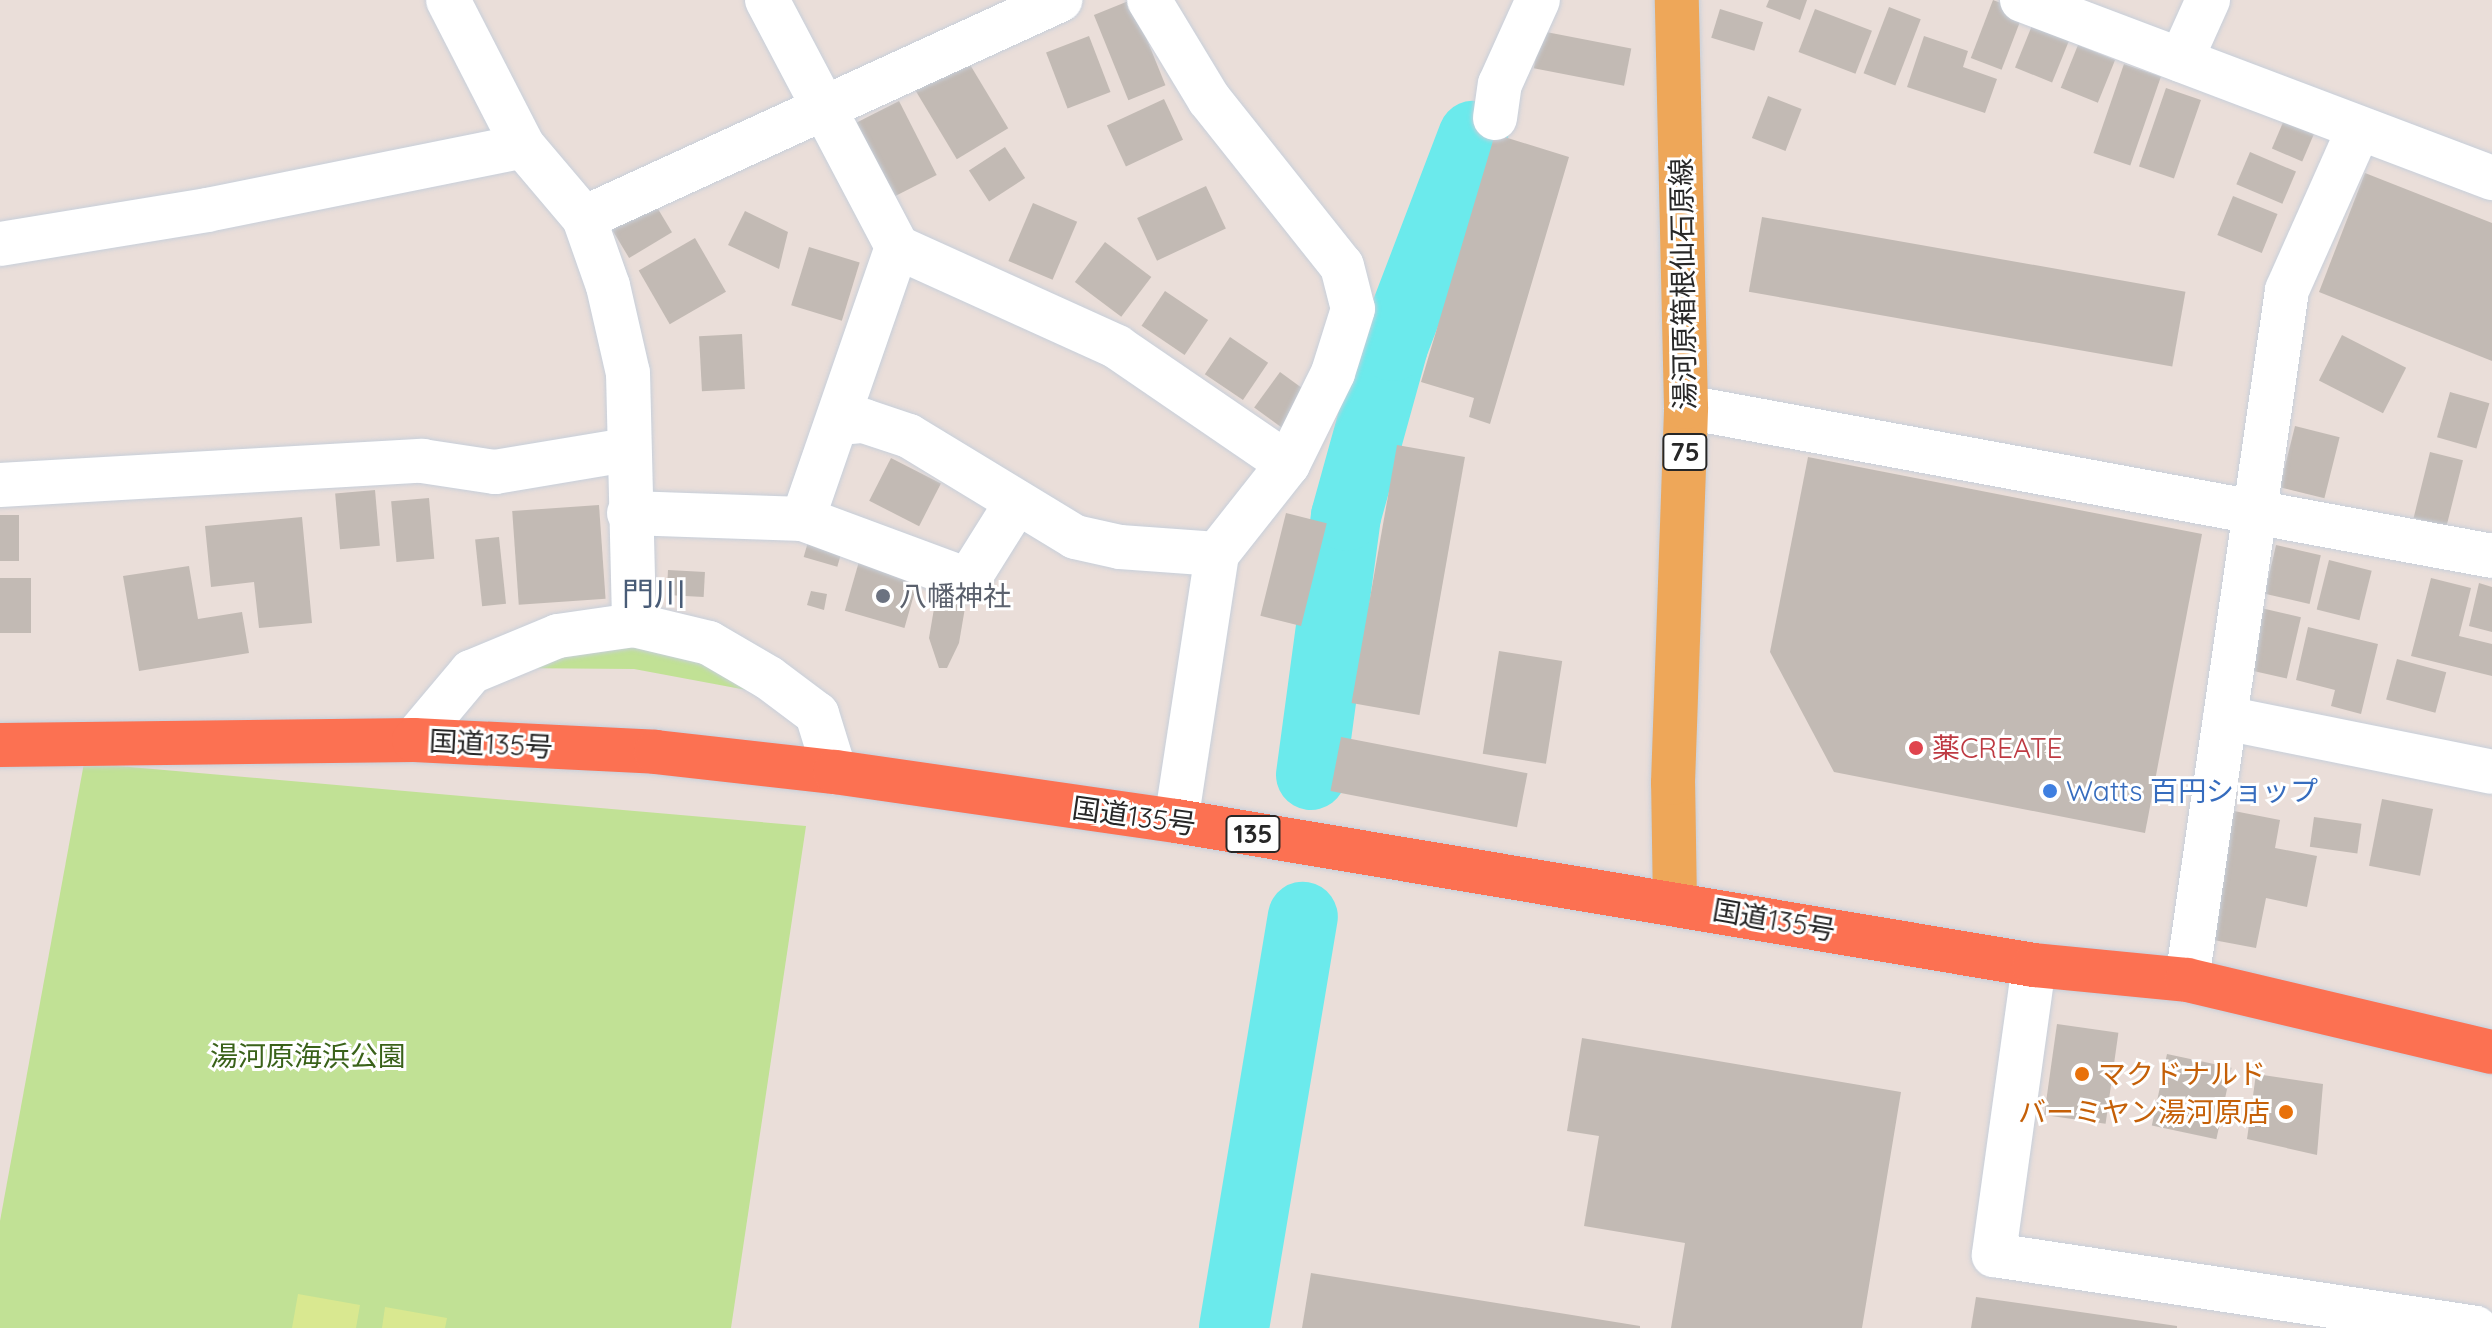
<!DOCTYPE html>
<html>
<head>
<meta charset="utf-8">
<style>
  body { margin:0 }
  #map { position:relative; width:2492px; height:1328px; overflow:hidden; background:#eaded9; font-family:Quicksand,"Noto Sans JP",sans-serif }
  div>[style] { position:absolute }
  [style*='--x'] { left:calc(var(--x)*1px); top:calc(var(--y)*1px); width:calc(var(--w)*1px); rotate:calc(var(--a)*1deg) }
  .green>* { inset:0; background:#c1e195 }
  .pitch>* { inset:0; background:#d9e890 }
  .river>* { height:70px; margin:-35px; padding:0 35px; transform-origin:35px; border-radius:35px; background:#6beaec }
  .building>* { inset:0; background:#c2bab4; transform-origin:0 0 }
  .roads { filter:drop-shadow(0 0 2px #c7cfda) drop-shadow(0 0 2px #c7cfda) }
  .minor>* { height:44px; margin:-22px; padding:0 22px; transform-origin:22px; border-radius:22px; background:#fff }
  .major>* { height:44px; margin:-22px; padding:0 22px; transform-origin:22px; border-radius:22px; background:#eea759 }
  .highway>* { height:44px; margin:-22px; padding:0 22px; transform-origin:22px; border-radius:22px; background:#fc7152 }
  .dots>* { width:22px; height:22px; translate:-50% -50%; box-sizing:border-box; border:4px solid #fff; border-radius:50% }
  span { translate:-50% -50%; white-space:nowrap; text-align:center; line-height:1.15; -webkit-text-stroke:6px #fff; paint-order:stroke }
  .shield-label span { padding:2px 6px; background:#fff; border:2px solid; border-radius:6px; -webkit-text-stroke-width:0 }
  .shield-label { font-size:26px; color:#272727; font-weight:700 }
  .street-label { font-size:28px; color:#272727 }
  .worship-label { font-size:28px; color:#5b616d }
  .left { translate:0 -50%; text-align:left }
  .health-label { font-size:28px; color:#be3a42 }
  .shop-label { font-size:28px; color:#366cbe }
  .park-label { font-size:28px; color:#3a621a }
  .food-label { font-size:28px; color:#c56008 }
  .right { translate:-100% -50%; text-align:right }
  .quarter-label { font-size:32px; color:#495c77 }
</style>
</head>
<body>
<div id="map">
  <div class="green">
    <div style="clip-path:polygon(627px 634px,705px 648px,784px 697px,634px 669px,496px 668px)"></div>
    <div style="clip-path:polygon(84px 763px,806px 826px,731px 1328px,0 1328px,0 1221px)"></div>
  </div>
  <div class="pitch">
    <div style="clip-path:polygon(298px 1294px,360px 1305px,356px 1328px,292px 1328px)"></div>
    <div style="clip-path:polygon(385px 1307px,447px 1318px,445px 1328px,382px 1328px)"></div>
  </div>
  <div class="river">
    <div style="--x:1311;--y:775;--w:261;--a:-82.3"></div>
    <div style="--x:1346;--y:516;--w:176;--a:-74.5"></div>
    <div style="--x:1393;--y:346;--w:225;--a:-69.1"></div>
    <div style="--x:1234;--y:1328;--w:417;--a:-80.5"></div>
  </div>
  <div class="building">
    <div style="left:1131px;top:0;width:92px;height:40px;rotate:68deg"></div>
    <div style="clip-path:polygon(1769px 0,1807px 0,1800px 20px,1766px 7px)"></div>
    <div style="left:1993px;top:0;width:33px;height:62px;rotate:21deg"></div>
    <div style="left:1889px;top:7px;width:34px;height:71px;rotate:21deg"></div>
    <div style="left:1720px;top:9px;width:45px;height:30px;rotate:17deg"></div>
    <div style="left:1815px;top:9px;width:61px;height:46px;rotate:21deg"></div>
    <div style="left:2033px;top:23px;width:40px;height:48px;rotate:22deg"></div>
    <div style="left:1541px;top:31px;width:92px;height:38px;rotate:11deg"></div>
    <div style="left:1089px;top:36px;width:60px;height:46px;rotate:69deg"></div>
    <div style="clip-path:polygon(1924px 36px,1968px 51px,1963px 67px,1997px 79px,1985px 113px,1907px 87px)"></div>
    <div style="left:2078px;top:45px;width:40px;height:46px;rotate:22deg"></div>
    <div style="left:966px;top:58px;width:82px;height:60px;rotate:59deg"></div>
    <div style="left:2124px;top:64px;width:39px;height:94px;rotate:19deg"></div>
    <div style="left:2166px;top:88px;width:37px;height:83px;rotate:19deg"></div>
    <div style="left:1768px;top:96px;width:36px;height:45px;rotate:21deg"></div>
    <div style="left:1164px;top:99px;width:45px;height:63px;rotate:65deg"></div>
    <div style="left:899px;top:101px;width:83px;height:48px;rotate:63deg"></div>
    <div style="left:2284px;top:120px;width:33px;height:31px;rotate:23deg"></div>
    <div style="clip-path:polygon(1495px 134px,1569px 157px,1490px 424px,1469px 417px,1474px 398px,1421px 382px)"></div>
    <div style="left:1005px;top:147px;width:37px;height:43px;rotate:57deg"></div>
    <div style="left:2250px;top:152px;width:50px;height:35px;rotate:23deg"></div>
    <div style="clip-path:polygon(2365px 173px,2492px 223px,2492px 361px,2319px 292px)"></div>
    <div style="left:1206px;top:186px;width:47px;height:76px;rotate:65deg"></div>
    <div style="left:2233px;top:196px;width:48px;height:42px;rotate:22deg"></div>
    <div style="left:1033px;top:203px;width:48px;height:63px;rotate:23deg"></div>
    <div style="left:655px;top:204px;width:33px;height:50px;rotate:59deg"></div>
    <div style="clip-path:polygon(745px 211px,788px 232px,779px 269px,728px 245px)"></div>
    <div style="left:1762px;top:217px;width:430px;height:76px;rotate:10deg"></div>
    <div style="left:695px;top:238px;width:62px;height:65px;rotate:60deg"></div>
    <div style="left:1105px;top:242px;width:58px;height:50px;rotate:37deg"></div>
    <div style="left:809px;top:247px;width:53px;height:61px;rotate:17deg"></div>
    <div style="left:1165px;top:291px;width:52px;height:42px;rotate:34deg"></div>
    <div style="left:742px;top:334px;width:55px;height:43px;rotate:87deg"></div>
    <div style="left:2342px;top:335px;width:72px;height:51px;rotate:27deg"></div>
    <div style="left:1230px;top:337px;width:46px;height:45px;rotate:34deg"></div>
    <div style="left:1280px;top:372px;width:36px;height:44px;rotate:36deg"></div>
    <div style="left:2450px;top:392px;width:41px;height:47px;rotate:16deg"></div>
    <div style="left:2295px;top:426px;width:46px;height:63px;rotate:14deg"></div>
    <div style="left:1397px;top:445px;width:69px;height:262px;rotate:10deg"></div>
    <div style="left:2430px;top:452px;width:34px;height:68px;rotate:14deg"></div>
    <div style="clip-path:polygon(1808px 457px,2202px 534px,2145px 833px,1834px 772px,1770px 652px)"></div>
    <div style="left:891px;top:458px;width:56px;height:48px;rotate:27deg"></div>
    <div style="left:375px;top:490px;width:56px;height:40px;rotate:85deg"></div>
    <div style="left:429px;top:498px;width:61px;height:38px;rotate:85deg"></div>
    <div style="left:599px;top:505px;width:94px;height:87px;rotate:86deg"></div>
    <div style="left:1286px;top:513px;width:42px;height:106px;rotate:14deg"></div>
    <div style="left:0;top:515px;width:19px;height:46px"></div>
    <div style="clip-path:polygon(302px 517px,312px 623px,259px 628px,254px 582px,211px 587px,205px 526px)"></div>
    <div style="left:810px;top:535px;width:35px;height:23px;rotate:16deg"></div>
    <div style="left:499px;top:537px;width:67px;height:24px;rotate:84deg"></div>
    <div style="left:2276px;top:545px;width:46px;height:50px;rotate:13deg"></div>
    <div style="left:860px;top:558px;width:62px;height:55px;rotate:16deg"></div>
    <div style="left:2329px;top:560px;width:44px;height:51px;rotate:14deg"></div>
    <div style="clip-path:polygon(189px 566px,198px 619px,242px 612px,249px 653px,139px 671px,123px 576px)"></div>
    <div style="left:668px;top:570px;width:37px;height:25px;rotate:3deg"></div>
    <div style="left:31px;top:578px;width:55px;height:31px;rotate:90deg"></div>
    <div style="clip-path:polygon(2431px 578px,2471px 588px,2459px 636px,2492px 644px,2492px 676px,2411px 656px)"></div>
    <div style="clip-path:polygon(2479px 583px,2492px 587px,2492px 632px,2469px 626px)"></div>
    <div style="clip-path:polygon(811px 591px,827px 594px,824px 610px,807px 605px)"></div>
    <div style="clip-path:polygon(937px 591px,967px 596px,959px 643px,947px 668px,939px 668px,929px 638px)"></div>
    <div style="left:2261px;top:608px;width:41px;height:63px;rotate:13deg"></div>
    <div style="clip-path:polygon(2308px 627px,2378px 644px,2361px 714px,2331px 706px,2335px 690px,2296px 680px)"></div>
    <div style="left:1499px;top:651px;width:64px;height:104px;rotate:9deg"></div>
    <div style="left:2397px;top:659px;width:51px;height:42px;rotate:15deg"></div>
    <div style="left:1341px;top:737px;width:190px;height:55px;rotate:11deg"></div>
    <div style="left:2382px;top:799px;width:52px;height:68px;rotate:11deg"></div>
    <div style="clip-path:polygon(2234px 811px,2280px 820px,2275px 848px,2317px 856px,2307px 907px,2266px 898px,2256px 948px,2208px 939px)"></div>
    <div style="left:2314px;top:817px;width:48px;height:30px;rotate:8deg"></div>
    <div style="left:2057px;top:1024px;width:62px;height:92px;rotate:8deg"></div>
    <div style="clip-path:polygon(1582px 1038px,1901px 1092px,1862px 1328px,1671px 1328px,1685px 1243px,1584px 1226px,1599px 1136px,1567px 1131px)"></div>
    <div style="left:2167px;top:1054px;width:66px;height:73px;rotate:12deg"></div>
    <div style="clip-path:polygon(2256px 1074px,2323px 1084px,2317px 1155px,2247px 1139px)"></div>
    <div style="clip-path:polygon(1311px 1273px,1640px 1326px,1640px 1328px,1302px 1328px)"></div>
    <div style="clip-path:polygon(1976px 1297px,2177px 1326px,2177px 1328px,1971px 1328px)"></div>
  </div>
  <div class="roads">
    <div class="minor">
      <div style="--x:448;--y:0;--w:164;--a:62.8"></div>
      <div style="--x:767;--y:0;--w:279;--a:62.2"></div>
      <div style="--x:897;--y:247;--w:288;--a:109.1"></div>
      <div style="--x:1149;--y:0;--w:116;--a:58.8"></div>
      <div style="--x:1209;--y:99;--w:213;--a:51.5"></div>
      <div style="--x:1342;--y:266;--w:44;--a:75.7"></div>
      <div style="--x:1353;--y:309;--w:67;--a:107.4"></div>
      <div style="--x:1333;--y:373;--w:102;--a:116.3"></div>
      <div style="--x:1288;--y:464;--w:115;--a:128.3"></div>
      <div style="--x:1217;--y:554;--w:270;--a:98.7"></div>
      <div style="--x:2022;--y:0;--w:503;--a:20.74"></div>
      <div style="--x:2181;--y:60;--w:66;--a:-65.8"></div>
      <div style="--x:1495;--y:118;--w:34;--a:-82"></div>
      <div style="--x:1500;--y:84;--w:92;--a:-65.7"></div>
      <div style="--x:584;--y:218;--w:524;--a:-24.61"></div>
      <div style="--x:0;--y:244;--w:210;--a:-9.3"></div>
      <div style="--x:207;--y:210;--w:322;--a:-11.4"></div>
      <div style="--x:523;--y:146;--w:94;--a:49.7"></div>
      <div style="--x:584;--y:218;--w:72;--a:70.6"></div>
      <div style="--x:608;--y:286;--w:89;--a:77.1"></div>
      <div style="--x:628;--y:373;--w:252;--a:88.6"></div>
      <div style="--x:897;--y:247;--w:242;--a:24.4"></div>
      <div style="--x:1117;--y:347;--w:207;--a:34.4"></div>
      <div style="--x:1686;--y:407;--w:820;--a:10.47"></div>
      <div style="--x:839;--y:423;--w:25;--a:-5"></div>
      <div style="--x:864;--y:421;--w:47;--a:18.4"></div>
      <div style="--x:909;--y:436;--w:194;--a:31.3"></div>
      <div style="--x:1075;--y:537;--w:46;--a:12.5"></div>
      <div style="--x:1120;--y:547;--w:97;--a:4.1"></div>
      <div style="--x:0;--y:485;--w:423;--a:-3.3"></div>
      <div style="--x:422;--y:461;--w:74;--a:8.6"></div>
      <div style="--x:495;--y:472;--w:134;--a:-9.5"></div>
      <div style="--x:629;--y:513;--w:174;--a:2"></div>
      <div style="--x:803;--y:519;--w:176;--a:20.3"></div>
      <div style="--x:968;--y:580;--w:92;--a:-57.9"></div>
      <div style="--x:2225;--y:718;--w:272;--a:11.4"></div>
      <div style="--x:414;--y:740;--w:89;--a:-50"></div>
      <div style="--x:471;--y:672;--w:94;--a:-22.5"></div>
      <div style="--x:558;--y:636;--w:77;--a:-8.2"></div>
      <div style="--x:634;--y:625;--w:77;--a:13.5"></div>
      <div style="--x:709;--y:643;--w:69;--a:30.3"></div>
      <div style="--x:769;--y:678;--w:60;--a:36.9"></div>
      <div style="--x:817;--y:714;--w:61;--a:72.8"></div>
      <div style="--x:2034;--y:965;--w:293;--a:97.9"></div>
      <div style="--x:1994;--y:1255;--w:487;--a:8.6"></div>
      <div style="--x:2187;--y:980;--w:697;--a:-81.75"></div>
      <div style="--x:2287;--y:290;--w:177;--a:-66"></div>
    </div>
    <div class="major">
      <div style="--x:1675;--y:904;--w:121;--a:-90.9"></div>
      <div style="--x:1673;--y:783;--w:376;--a:-88"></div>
      <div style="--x:1686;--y:407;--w:407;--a:-91.3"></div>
    </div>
    <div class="highway">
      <div style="--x:0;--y:745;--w:414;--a:-0.7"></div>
      <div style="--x:414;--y:740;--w:242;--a:2.8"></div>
      <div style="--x:656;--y:752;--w:180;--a:6.4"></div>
      <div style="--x:835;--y:772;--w:345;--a:8.2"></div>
      <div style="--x:1176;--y:821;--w:870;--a:9.53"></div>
      <div style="--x:2034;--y:965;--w:154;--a:5.6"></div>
      <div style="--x:2187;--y:980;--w:313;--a:13.3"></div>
    </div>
  </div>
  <div class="dots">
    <div style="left:883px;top:596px;background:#6b7280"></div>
    <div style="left:1916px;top:748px;background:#e0444e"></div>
    <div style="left:2050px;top:791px;background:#3f7fe0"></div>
    <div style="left:2082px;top:1074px;background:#e8710a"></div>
    <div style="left:2286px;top:1112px;background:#e8710a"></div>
  </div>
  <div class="shield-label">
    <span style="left:1685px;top:452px">75</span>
    <span style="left:1253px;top:834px">135</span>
  </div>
  <div class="street-label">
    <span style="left:1683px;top:284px;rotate:-91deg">湯河原箱根仙石原線</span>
    <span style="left:491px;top:744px;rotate:3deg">国道135号</span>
    <span style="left:1134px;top:816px;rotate:8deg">国道135号</span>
    <span style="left:1774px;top:920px;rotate:10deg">国道135号</span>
  </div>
  <div class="worship-label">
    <span class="left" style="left:899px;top:596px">八幡神社</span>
  </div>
  <div class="health-label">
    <span class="left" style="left:1932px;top:748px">薬CREATE</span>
  </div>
  <div class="shop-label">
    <span class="left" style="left:2066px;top:791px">Watts 百円ショップ</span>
  </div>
  <div class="park-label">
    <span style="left:308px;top:1056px">湯河原海浜公園</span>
  </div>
  <div class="food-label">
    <span class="left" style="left:2098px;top:1074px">マクドナルド</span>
    <span class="right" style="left:2270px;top:1112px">バーミヤン湯河原店</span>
  </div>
  <div class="quarter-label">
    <span style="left:654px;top:593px">門川</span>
  </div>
</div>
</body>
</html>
